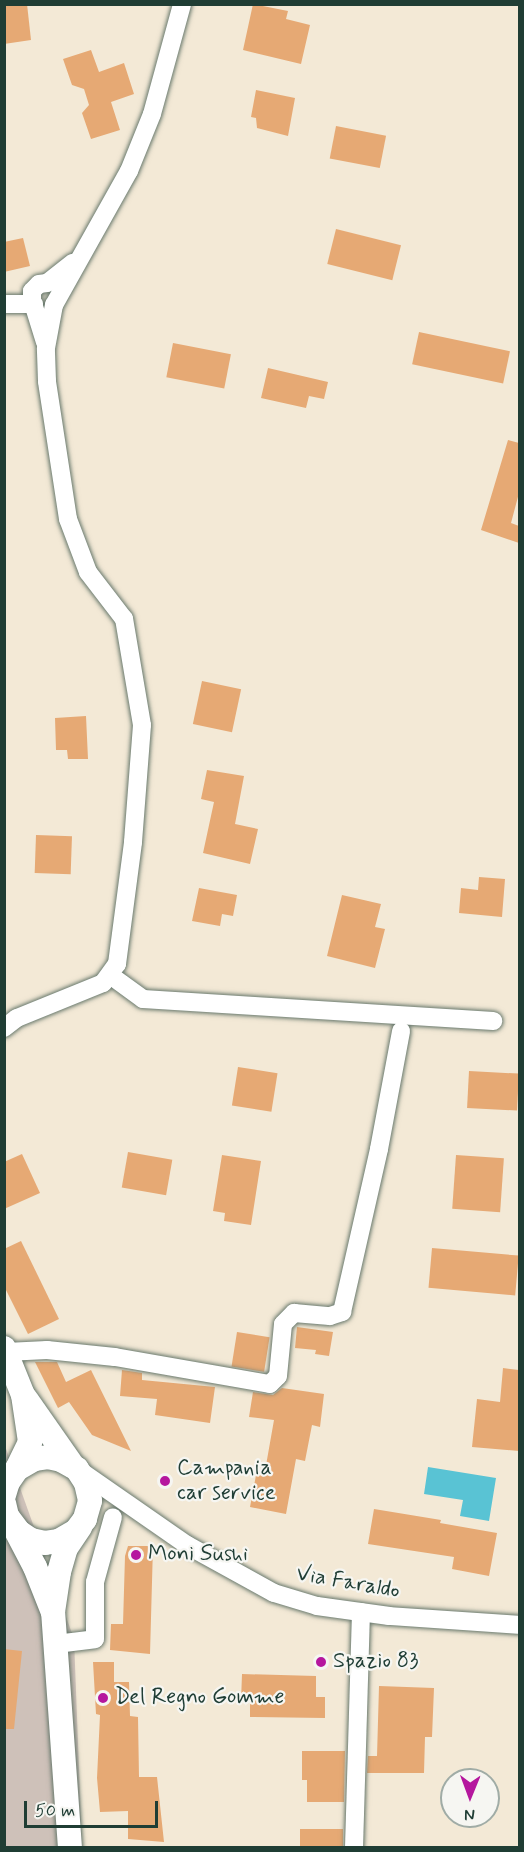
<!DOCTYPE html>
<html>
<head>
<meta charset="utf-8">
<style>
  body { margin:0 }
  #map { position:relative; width:524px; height:1852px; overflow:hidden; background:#f3e9d6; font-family:Mynerve,sans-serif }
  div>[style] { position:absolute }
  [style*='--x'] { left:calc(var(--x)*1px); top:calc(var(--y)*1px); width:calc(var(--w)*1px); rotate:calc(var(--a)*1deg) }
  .industrial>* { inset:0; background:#cec1b9 }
  .water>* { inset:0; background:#59c3d4 }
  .building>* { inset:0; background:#e6a974; transform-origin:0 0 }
  .roads { filter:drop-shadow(0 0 2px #69796d) drop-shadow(0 0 2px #69796d) }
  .minor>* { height:18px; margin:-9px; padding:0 9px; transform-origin:9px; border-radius:9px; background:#fff }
  .major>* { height:24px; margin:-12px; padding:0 12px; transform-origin:12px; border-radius:12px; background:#fff }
  .dots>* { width:16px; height:16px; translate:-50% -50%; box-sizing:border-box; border:3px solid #f6f6f2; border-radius:50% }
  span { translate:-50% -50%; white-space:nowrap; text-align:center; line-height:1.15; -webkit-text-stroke:4.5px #f6f6f2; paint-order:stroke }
  .poi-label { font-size:22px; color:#1f3d34 }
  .left { translate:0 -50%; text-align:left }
  .street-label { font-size:22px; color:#1f3d34 }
  .frame { position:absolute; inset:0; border:6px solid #1f3d34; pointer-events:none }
  .north { position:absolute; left:440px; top:1768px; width:60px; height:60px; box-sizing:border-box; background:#f6f6f2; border:2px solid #a0aca6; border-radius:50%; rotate:181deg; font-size:16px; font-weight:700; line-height:24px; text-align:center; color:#1f3d34 }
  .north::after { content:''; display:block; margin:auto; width:21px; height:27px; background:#b5179e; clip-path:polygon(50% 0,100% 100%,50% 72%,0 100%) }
  .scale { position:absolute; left:24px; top:1801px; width:134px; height:27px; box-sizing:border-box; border:3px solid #1f3d34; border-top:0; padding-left:8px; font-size:18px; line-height:21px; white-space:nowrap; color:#1f3d34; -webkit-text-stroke:4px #f6f6f2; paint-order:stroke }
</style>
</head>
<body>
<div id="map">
  <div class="industrial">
    <div style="clip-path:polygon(4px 1443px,74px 1639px,82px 1847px,5px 1847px)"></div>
  </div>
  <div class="water">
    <div style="clip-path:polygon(428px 1467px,496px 1478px,489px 1521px,460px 1516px,463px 1500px,424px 1494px)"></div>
  </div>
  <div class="building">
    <div style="clip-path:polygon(4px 4px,27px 4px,31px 40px,4px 44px)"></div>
    <div style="clip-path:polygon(253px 4px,288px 11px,286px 19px,310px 25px,301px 64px,243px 50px)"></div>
    <div style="clip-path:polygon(91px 50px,99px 72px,124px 63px,134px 94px,111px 102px,120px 130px,91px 139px,82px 113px,89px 105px,84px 89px,72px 85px,63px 59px)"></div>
    <div style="clip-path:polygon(256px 90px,295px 98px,288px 136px,257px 128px,256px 118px,251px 117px)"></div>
    <div style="left:336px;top:126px;width:51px;height:33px;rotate:11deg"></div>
    <div style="left:336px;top:229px;width:67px;height:36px;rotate:14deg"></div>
    <div style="clip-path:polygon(23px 238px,30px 266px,4px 272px,4px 242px)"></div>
    <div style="left:419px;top:332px;width:93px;height:33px;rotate:12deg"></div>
    <div style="left:173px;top:343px;width:59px;height:35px;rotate:11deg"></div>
    <div style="clip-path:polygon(268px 368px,328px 382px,324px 399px,309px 396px,306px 408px,261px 398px)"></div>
    <div style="clip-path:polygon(508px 440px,519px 443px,519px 493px,511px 523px,519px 526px,519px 543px,481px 530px)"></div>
    <div style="left:202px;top:681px;width:40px;height:44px;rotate:12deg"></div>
    <div style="clip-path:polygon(86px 716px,88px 759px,68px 759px,67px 750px,56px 750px,55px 718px)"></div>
    <div style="clip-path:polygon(207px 770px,244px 776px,235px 824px,258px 829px,250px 864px,203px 853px,214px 802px,201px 799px)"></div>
    <div style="left:36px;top:835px;width:36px;height:38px;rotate:2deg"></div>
    <div style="clip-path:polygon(479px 877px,505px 879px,502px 917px,459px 913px,461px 888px,478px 890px)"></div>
    <div style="clip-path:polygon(199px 888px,237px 895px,233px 916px,222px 914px,220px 926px,192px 921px)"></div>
    <div style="clip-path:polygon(342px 895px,381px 904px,375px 927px,385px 929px,375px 968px,327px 956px)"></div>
    <div style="left:238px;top:1067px;width:40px;height:39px;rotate:9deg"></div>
    <div style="left:469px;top:1071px;width:50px;height:37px;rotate:3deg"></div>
    <div style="left:128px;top:1152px;width:45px;height:36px;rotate:10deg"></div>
    <div style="clip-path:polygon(22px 1154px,40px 1193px,4px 1209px,4px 1162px)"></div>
    <div style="clip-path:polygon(222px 1155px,261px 1161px,251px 1225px,224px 1221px,225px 1213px,213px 1211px)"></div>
    <div style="left:456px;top:1155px;width:48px;height:54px;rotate:4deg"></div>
    <div style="clip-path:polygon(21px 1241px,59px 1319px,28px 1334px,4px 1286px,4px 1249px)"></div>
    <div style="left:432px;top:1248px;width:87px;height:40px;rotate:5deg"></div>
    <div style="clip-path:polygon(297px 1327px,333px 1332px,329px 1356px,315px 1354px,316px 1350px,295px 1348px)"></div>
    <div style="left:237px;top:1332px;width:33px;height:35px;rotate:9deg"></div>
    <div style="clip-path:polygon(35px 1362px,57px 1362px,66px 1382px,91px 1370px,131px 1451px,92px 1435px,69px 1402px,58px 1408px)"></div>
    <div style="clip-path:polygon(503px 1368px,519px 1370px,519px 1451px,472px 1447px,477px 1399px,500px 1402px)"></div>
    <div style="clip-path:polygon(122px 1370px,142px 1373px,142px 1380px,215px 1387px,210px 1423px,155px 1415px,157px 1399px,120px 1396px)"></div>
    <div style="clip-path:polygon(282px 1388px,324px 1394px,320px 1427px,312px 1425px,305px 1461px,296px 1459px,286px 1514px,250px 1507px,257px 1470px,265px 1471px,274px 1420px,249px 1417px,253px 1392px,273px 1395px)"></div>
    <div style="clip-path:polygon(374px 1509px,441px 1520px,440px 1523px,497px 1533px,489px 1576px,452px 1569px,454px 1557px,368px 1544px)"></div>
    <div style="clip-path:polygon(128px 1546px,153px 1546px,150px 1654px,110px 1650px,111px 1624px,123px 1624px,125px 1556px)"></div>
    <div style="clip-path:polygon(4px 1649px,22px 1651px,14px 1729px,4px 1729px)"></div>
    <div style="clip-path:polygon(93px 1662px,114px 1662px,114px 1682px,129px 1682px,130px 1716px,138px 1717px,139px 1777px,157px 1777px,164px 1842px,128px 1839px,128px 1811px,100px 1812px,97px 1778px,100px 1715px,96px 1714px)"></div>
    <div style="clip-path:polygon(242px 1674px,316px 1676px,316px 1697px,325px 1697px,325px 1718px,250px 1717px,250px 1701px,241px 1701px)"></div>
    <div style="clip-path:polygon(379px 1686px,434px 1688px,432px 1737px,425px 1737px,424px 1773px,367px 1773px,368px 1756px,377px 1756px)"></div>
    <div style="clip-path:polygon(302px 1751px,345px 1751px,344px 1802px,307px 1802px,307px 1780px,302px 1780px)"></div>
    <div style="left:300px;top:1829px;width:43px;height:19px"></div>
  </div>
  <div class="roads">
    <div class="minor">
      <div style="--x:4;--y:304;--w:30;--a:0"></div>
      <div style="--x:45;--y:342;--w:44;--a:-107.2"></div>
      <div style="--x:32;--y:300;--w:9;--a:-90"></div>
      <div style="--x:32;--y:291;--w:10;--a:-45"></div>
      <div style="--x:39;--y:284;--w:8;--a:-7"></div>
      <div style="--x:47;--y:283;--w:33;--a:-38"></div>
      <div style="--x:110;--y:975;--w:41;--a:36"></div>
      <div style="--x:143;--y:999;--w:351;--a:3.6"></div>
      <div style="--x:4;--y:1028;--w:16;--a:-38"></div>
      <div style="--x:17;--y:1018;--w:93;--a:-22.1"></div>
      <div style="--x:103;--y:983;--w:24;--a:-54"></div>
      <div style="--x:117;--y:964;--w:123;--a:-82.5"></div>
      <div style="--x:133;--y:842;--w:117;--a:-85.6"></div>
      <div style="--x:142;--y:725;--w:108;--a:-99.6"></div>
      <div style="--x:124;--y:619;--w:59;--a:-127.5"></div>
      <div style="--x:88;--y:572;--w:57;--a:-110.7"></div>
      <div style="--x:68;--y:519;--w:140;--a:-98.7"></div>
      <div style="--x:47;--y:381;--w:33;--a:-92"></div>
      <div style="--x:46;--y:348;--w:44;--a:-79.5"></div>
      <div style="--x:54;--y:305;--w:154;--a:-60.8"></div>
      <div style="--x:129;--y:171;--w:61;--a:-68"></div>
      <div style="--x:152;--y:114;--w:114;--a:-74.7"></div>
      <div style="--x:6;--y:1352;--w:41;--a:-2.8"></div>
      <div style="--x:47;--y:1350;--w:68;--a:5.9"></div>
      <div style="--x:115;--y:1357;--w:157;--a:9.9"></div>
      <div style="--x:270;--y:1384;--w:11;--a:-45"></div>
      <div style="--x:278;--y:1376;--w:52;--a:-84.5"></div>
      <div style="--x:283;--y:1324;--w:16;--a:-45"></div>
      <div style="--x:294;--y:1313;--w:36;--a:5"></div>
      <div style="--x:330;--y:1316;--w:13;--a:-18"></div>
      <div style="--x:342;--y:1312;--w:167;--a:-77.2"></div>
      <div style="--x:379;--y:1149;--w:120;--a:-79.4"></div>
      <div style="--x:79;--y:1470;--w:131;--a:34.8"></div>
      <div style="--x:187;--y:1545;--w:99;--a:28.9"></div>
      <div style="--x:274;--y:1593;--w:45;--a:16.8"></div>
      <div style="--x:317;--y:1606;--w:73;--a:7.9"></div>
      <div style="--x:389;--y:1616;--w:131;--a:3.9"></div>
      <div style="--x:56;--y:1644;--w:39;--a:-7"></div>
      <div style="--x:95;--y:1639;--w:57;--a:-90"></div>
      <div style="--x:95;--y:1582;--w:67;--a:-74.5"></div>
      <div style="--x:354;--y:1848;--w:236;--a:-88.3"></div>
    </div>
    <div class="major">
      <div style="--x:4;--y:1348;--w:51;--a:68"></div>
      <div style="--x:23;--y:1395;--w:48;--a:81.5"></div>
      <div style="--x:30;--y:1442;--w:30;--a:116"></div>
      <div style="--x:26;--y:1399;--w:82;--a:55"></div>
      <div style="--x:4;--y:1495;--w:14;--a:-73"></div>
      <div style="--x:8;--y:1482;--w:16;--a:-55"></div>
      <div style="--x:17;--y:1469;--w:20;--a:-30"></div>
      <div style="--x:34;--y:1459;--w:14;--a:-8"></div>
      <div style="--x:48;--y:1457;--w:13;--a:13"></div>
      <div style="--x:61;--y:1460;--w:18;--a:29"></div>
      <div style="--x:77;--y:1469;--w:17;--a:57"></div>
      <div style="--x:86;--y:1483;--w:18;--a:77"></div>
      <div style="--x:90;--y:1501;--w:19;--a:106"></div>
      <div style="--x:85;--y:1519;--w:15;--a:127"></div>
      <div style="--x:76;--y:1531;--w:20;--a:150"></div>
      <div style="--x:59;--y:1541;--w:14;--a:172"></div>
      <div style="--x:45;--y:1543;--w:14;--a:-168"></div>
      <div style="--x:31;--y:1540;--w:14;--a:-146"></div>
      <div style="--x:19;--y:1532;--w:20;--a:-127"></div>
      <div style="--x:7;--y:1516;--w:13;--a:-103"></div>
      <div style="--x:14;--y:1527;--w:45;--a:62.3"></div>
      <div style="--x:35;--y:1567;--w:46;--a:68.4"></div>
      <div style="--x:70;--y:1848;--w:237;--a:-94.1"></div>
      <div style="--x:53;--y:1612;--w:40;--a:-81.5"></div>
      <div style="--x:59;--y:1572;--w:25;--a:-74"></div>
      <div style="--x:66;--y:1548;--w:25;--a:-56"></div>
    </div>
  </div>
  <div class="dots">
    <div style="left:165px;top:1481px;background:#b5179e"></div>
    <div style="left:136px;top:1555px;background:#b5179e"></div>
    <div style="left:321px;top:1662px;background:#b5179e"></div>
    <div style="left:103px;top:1698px;background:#b5179e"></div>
  </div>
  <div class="poi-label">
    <span class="left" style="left:177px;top:1481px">Campania<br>car service</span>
    <span class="left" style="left:148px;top:1555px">Moni Sushi</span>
    <span class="left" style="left:333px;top:1662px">Spazio 83</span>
    <span class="left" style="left:115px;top:1698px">Del Regno Gomme</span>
  </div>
  <div class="street-label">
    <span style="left:348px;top:1583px;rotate:10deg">Via Faraldo</span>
  </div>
  <div class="frame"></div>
  <div class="north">N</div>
  <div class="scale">50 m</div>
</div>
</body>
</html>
